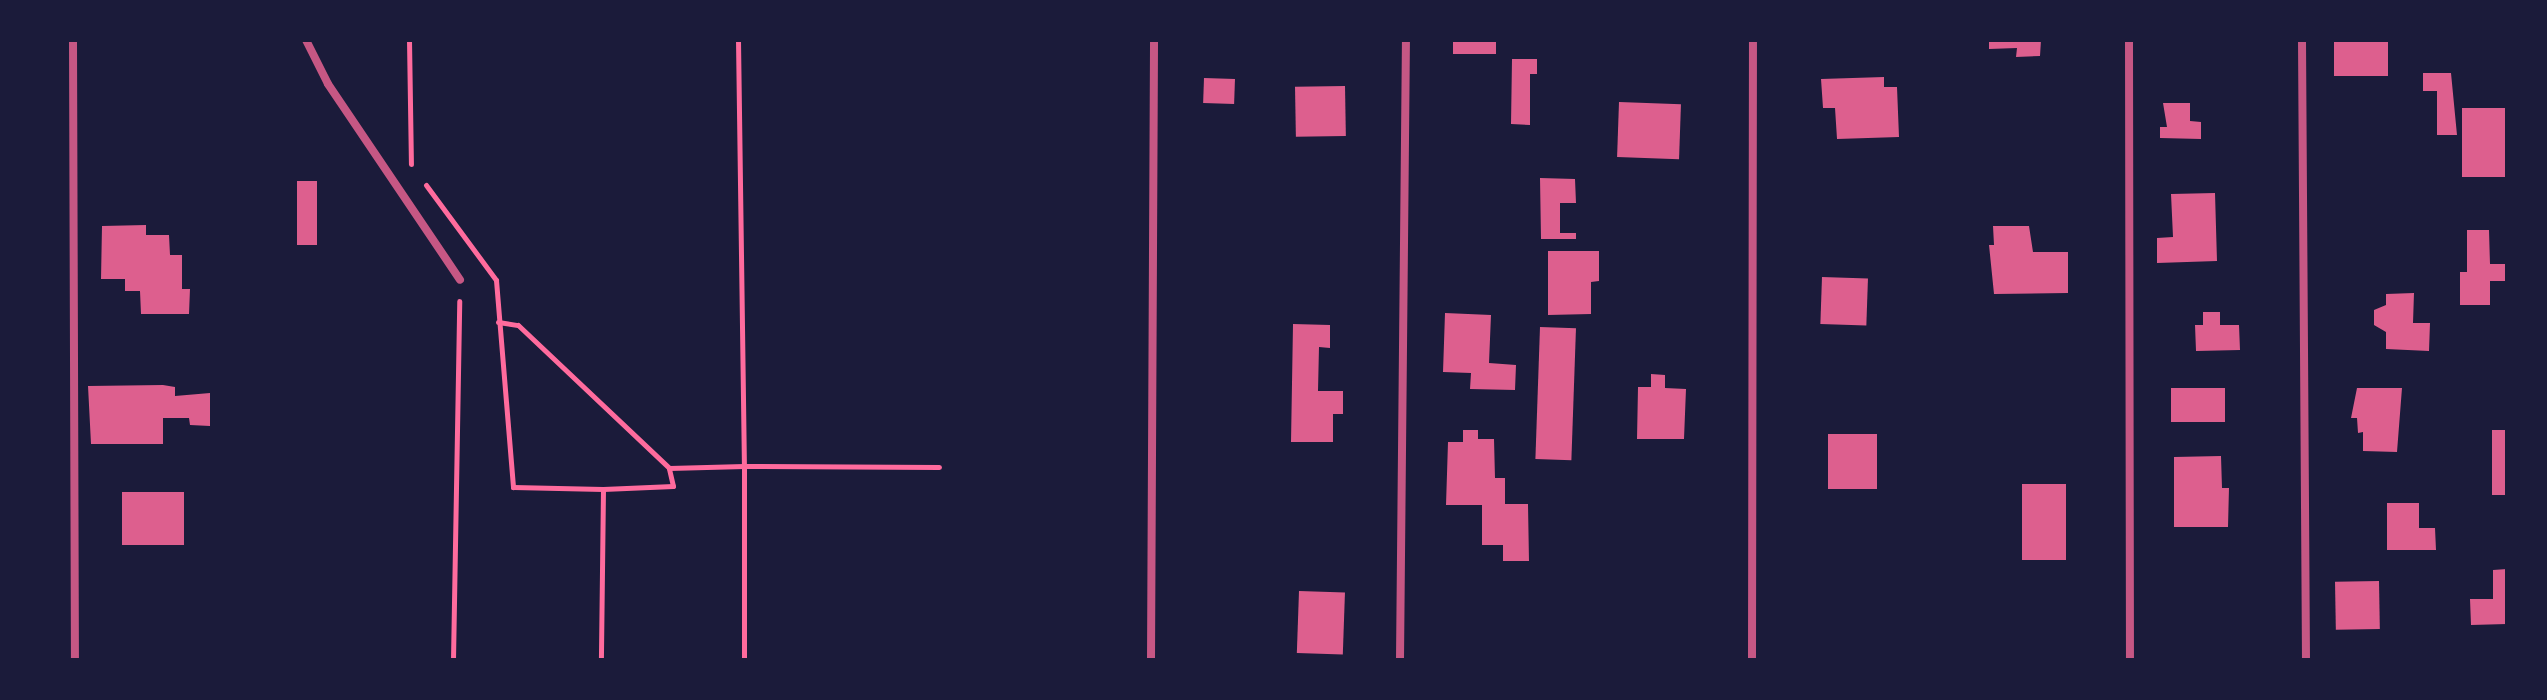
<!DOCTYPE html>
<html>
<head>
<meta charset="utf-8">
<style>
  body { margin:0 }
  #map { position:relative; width:2547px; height:700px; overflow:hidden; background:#1b1b3a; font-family:Merriweather,serif }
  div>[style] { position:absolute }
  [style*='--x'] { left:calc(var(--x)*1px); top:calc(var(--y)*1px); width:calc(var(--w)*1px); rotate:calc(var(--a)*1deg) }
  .building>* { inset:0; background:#dd5f8e; transform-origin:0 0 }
  .path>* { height:5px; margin:-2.5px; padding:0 2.5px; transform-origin:2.5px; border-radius:2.5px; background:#ff6b9d }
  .minor>* { height:8px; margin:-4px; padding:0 4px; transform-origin:4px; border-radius:4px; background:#c65784 }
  span { translate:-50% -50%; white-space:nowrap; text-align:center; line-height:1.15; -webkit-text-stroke:6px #1b1b3a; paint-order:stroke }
  .frame { position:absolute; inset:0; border:42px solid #1b1b3a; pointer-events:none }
</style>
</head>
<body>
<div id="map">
  <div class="building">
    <div style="left:1453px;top:40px;width:43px;height:14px"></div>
    <div style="clip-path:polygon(1989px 40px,2041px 40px,2040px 56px,2016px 57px,2017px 48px,1989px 49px)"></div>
    <div style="left:2334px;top:40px;width:54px;height:36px"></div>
    <div style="clip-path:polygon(1512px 59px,1537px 59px,1537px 74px,1530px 74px,1530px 125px,1511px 124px)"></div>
    <div style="clip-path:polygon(2423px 73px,2451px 73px,2457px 135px,2437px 135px,2437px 91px,2423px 91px)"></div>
    <div style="clip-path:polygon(1884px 77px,1884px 87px,1897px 87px,1899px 137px,1837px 139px,1835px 108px,1823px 108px,1821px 79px)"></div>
    <div style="left:1204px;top:78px;width:31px;height:25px;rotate:2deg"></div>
    <div style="left:1345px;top:86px;width:50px;height:50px;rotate:89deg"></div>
    <div style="left:1619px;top:102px;width:62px;height:55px;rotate:2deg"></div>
    <div style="clip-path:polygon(2163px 103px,2190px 103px,2190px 121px,2201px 122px,2201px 139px,2160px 138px,2160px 127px,2167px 127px)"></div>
    <div style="left:2462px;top:108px;width:45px;height:69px"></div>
    <div style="clip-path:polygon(1540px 178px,1575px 179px,1576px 203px,1560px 203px,1560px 233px,1576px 233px,1576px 239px,1541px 239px)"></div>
    <div style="left:297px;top:181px;width:20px;height:64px"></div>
    <div style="clip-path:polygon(2215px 193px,2217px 261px,2157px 263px,2157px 238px,2173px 237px,2171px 194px)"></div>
    <div style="clip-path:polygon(146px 225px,146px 235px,169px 235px,170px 255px,182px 255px,182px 289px,190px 289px,189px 314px,141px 314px,140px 291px,125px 291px,125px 279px,101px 279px,102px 226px)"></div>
    <div style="clip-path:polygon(1993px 226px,2029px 226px,2033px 252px,2068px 252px,2068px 293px,1994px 294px,1989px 245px,1994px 245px)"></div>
    <div style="clip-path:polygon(2467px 230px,2489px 230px,2490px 264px,2506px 264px,2506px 281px,2490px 281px,2490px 305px,2460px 305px,2460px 272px,2467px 272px)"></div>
    <div style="clip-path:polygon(1548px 251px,1599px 251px,1599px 281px,1591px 282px,1591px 314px,1548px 315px)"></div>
    <div style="left:1822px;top:277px;width:46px;height:47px;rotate:2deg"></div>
    <div style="clip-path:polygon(2414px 293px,2413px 323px,2430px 323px,2429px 351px,2386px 349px,2386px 332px,2374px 325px,2374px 310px,2386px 305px,2386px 294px)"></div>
    <div style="clip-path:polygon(2203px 312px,2220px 312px,2220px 325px,2239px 325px,2240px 350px,2196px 351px,2195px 325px,2203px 325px)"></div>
    <div style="clip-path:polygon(1445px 313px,1491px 315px,1489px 363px,1516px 365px,1515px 390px,1470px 389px,1471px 373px,1443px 372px)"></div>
    <div style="clip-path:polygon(1293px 324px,1330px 325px,1330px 348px,1319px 347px,1318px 391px,1343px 391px,1343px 414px,1333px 414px,1333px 442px,1291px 442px)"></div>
    <div style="left:1540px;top:327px;width:36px;height:132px;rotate:2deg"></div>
    <div style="clip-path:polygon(1651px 374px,1665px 375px,1665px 388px,1686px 389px,1684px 439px,1637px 439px,1638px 387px,1651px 387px)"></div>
    <div style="clip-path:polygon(163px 385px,175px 387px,175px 396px,210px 393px,210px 426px,190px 425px,189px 418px,163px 418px,163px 444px,91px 444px,88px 386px)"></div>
    <div style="left:2171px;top:388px;width:54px;height:34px"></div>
    <div style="clip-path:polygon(2357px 388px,2402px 388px,2397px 452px,2363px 451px,2363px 432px,2358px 433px,2357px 418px,2351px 418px)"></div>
    <div style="clip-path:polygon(1463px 430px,1478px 430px,1478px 439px,1494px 439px,1495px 478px,1505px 478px,1505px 504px,1528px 504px,1529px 561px,1503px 561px,1503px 545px,1482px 545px,1482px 505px,1446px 505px,1448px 442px,1463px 442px)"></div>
    <div style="left:2492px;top:430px;width:15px;height:65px"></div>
    <div style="left:1828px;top:434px;width:49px;height:55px"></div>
    <div style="clip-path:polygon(2221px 456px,2222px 488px,2229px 488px,2228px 527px,2174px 527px,2174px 457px)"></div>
    <div style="left:2022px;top:484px;width:44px;height:76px"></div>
    <div style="left:184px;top:492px;width:53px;height:62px;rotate:90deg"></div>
    <div style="clip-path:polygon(2387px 503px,2419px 503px,2419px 528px,2435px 528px,2436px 550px,2387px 550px)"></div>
    <div style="clip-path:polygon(2507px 569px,2507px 624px,2471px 625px,2470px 599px,2493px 599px,2493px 570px)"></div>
    <div style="left:2379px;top:581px;width:48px;height:44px;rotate:89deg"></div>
    <div style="left:1299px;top:591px;width:46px;height:62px;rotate:2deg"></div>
  </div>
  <div class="path">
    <div style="--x:409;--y:40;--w:124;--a:89.1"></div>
    <div style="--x:738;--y:40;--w:426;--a:89.2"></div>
    <div style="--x:744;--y:466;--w:195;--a:0.3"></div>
    <div style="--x:426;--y:185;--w:118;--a:53.6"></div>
    <div style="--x:496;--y:280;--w:208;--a:85.3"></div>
    <div style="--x:513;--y:487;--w:90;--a:1.3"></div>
    <div style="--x:603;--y:489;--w:171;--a:90.7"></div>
    <div style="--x:498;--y:322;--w:20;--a:9"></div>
    <div style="--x:518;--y:325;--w:208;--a:43.4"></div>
    <div style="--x:669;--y:468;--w:75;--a:-1.5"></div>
    <div style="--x:744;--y:466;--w:194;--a:90"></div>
    <div style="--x:603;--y:489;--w:70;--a:-2.5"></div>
    <div style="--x:673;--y:486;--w:18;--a:-103"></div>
    <div style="--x:453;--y:660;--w:359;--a:-89"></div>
  </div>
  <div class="minor">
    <div style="--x:73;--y:40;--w:620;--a:89.82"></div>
    <div style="--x:306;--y:40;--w:49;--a:63.4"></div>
    <div style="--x:328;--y:84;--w:236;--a:56"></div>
    <div style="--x:2129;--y:40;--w:620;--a:89.91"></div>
    <div style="--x:2302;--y:40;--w:620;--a:89.63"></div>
    <div style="--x:1151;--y:660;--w:620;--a:-89.72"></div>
    <div style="--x:1400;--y:660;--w:620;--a:-89.45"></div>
    <div style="--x:1752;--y:660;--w:620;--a:-89.91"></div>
  </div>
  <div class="frame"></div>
</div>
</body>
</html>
